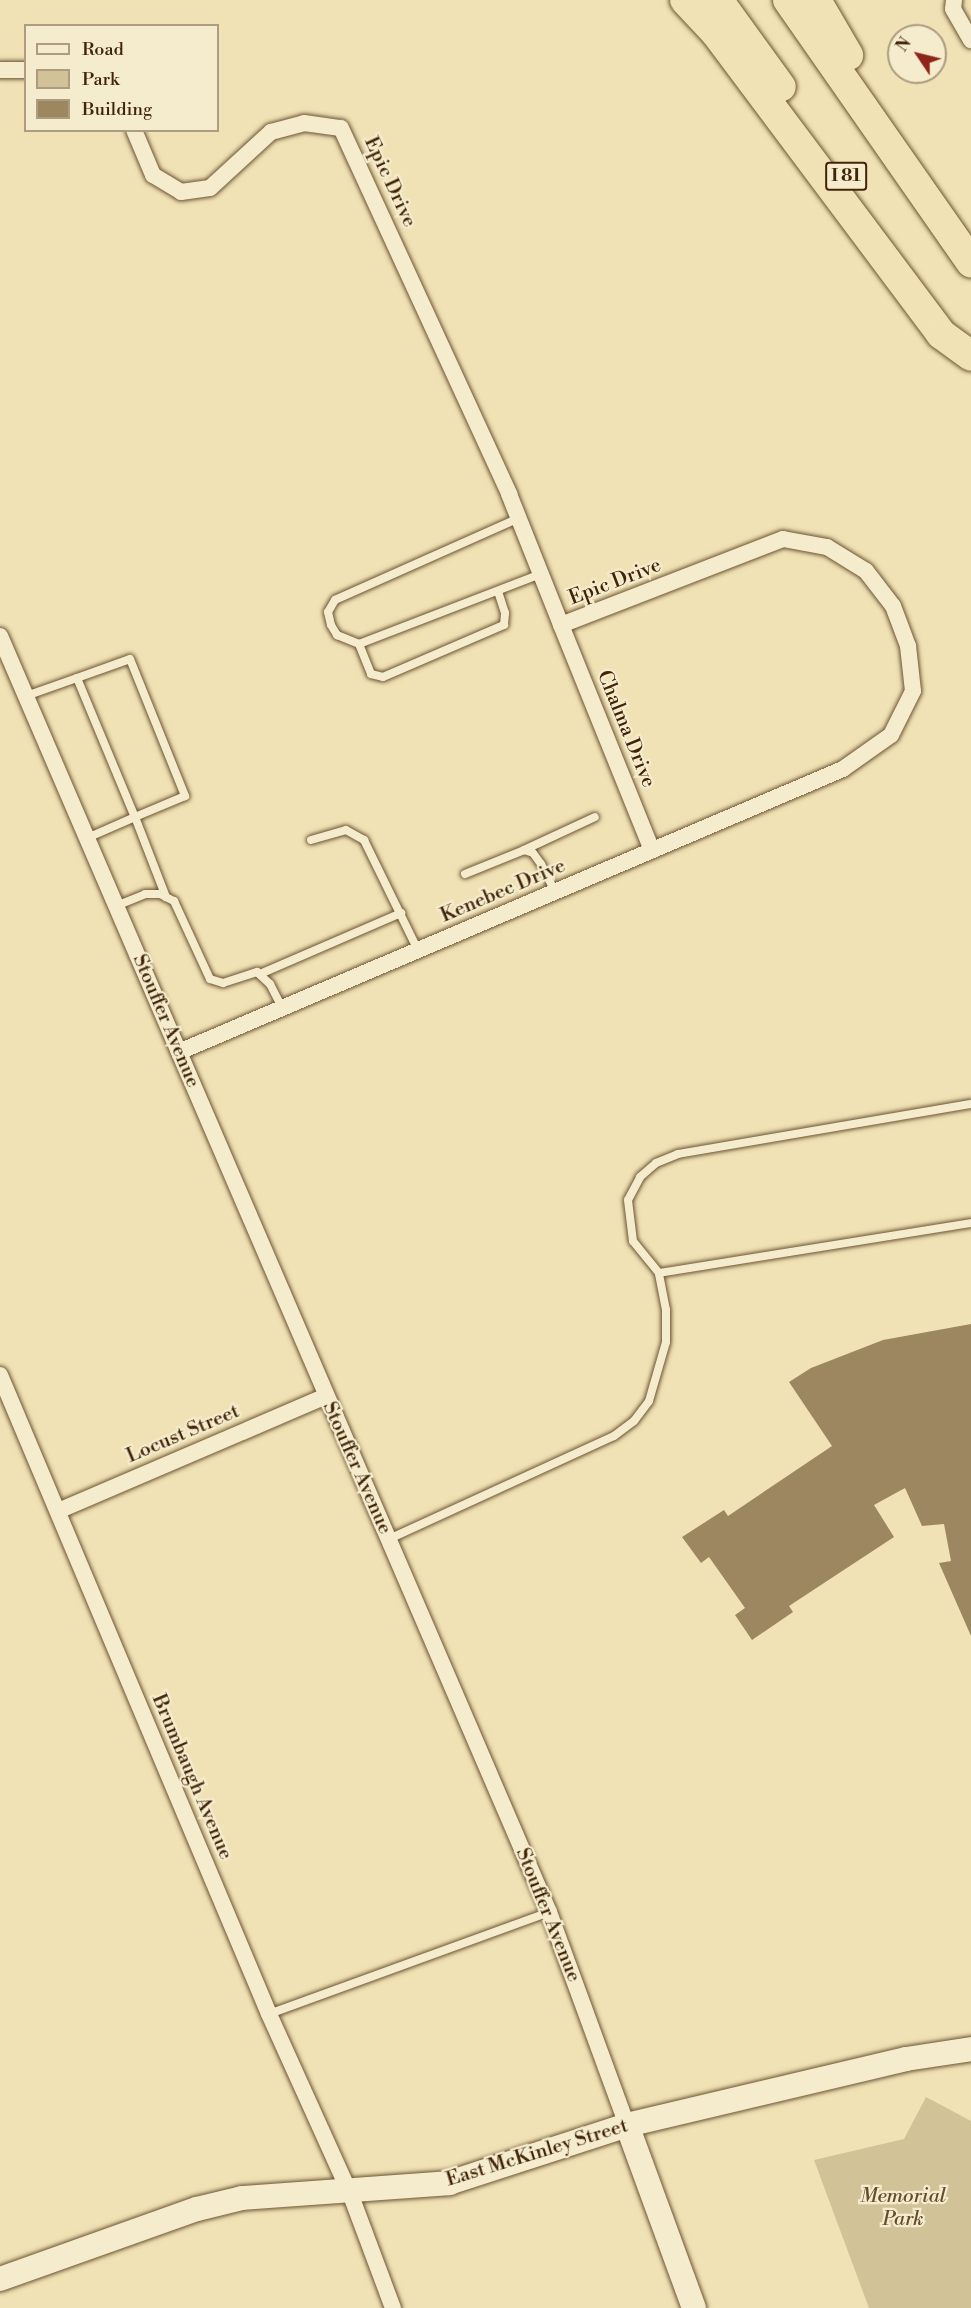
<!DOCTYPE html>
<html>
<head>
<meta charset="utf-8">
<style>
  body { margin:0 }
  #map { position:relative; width:971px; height:2308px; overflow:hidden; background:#f0e2b4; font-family:"Libre Bodoni",serif }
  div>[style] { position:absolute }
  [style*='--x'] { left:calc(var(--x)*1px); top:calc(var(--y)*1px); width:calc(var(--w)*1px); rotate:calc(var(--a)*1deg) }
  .green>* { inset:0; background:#d2c297 }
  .building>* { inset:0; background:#9c8761 }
  .roads { filter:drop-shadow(0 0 2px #6d5433) drop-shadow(0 0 2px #6d5433) }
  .lane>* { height:8px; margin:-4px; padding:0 4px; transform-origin:4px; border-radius:4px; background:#f5ecce }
  .street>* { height:16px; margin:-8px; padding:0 8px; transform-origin:8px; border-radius:8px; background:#f5ecce }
  .secondary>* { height:24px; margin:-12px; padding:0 12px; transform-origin:12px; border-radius:12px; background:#f5ecce }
  .highway>* { height:30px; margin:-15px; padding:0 15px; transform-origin:15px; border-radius:15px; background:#f0e2b4 }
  span { translate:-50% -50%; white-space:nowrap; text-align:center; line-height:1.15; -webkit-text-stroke:4.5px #f5ecce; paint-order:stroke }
  .shield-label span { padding:2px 4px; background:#f5ecce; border:2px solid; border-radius:4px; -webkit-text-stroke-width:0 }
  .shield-label { font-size:18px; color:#412408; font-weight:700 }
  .street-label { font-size:20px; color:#412408 }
  .park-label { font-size:20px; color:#654c2c; font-style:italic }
  .legend { position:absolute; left:24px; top:24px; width:195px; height:108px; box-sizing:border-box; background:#f5ecce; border:2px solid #ad9c7f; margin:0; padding:8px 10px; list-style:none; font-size:18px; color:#412408 }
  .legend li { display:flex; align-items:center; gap:12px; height:30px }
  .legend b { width:30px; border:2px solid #ad9c7f }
  .north { position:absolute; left:887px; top:24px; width:60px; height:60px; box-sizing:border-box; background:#f5ecce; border:2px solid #ad9c7f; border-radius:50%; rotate:305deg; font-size:16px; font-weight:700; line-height:24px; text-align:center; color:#412408 }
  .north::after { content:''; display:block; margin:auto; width:21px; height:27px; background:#8f2418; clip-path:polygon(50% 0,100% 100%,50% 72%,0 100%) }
</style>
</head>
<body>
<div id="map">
  <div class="green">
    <div style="clip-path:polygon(926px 2097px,971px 2121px,971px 2308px,869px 2308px,814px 2160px,904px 2139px)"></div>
  </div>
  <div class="building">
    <div style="clip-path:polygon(971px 1324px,971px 1636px,939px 1563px,951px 1561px,944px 1524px,922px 1526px,905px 1488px,874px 1505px,894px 1537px,789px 1606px,793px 1612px,752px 1640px,735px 1615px,745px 1608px,709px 1557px,701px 1563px,682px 1537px,724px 1510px,728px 1516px,832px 1446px,789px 1382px,811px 1368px,883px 1340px)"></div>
  </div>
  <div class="roads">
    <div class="lane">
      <div style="--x:519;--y:518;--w:201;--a:156"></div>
      <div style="--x:335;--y:600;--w:14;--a:120"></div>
      <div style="--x:328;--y:612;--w:13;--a:77"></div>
      <div style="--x:331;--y:625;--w:12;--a:59"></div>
      <div style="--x:337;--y:635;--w:24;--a:22"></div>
      <div style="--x:359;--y:644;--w:194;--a:-21.1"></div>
      <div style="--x:359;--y:644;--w:32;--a:68"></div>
      <div style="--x:371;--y:674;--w:12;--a:14"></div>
      <div style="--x:383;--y:677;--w:132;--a:-23.3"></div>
      <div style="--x:504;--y:625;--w:12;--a:-85"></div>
      <div style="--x:505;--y:613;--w:22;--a:-108"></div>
      <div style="--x:77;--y:678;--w:56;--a:-19.7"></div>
      <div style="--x:130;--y:659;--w:148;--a:68.1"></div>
      <div style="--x:185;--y:796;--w:54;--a:157.2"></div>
      <div style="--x:135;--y:817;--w:86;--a:68.8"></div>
      <div style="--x:26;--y:696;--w:54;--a:-19.4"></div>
      <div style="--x:77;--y:678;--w:151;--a:67.4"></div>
      <div style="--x:135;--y:817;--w:52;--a:156.4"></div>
      <div style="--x:311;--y:840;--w:36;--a:-16"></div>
      <div style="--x:346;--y:830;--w:21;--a:29"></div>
      <div style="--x:364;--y:840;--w:123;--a:63.9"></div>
      <div style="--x:524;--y:850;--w:78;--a:-24.9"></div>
      <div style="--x:465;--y:874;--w:64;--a:-22.1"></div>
      <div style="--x:524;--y:850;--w:9;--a:18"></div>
      <div style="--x:533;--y:853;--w:14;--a:54"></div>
      <div style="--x:541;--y:864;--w:30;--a:63"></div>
      <div style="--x:116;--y:906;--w:31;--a:-22"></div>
      <div style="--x:145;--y:894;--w:15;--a:0"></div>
      <div style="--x:160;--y:894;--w:16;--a:27"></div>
      <div style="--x:174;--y:901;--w:86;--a:65.2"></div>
      <div style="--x:210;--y:979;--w:14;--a:17"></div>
      <div style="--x:223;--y:983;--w:36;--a:-18"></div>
      <div style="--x:257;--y:972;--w:18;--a:43"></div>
      <div style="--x:270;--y:984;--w:27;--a:63"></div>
      <div style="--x:260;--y:974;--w:154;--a:-23.4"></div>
      <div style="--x:659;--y:1273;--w:316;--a:-9.1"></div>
      <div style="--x:389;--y:1539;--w:247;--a:-24.6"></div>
      <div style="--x:614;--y:1436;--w:25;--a:-37"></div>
      <div style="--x:634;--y:1421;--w:25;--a:-53"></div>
      <div style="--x:649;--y:1401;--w:61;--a:-73.9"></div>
      <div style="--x:666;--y:1342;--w:32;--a:-90"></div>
      <div style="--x:666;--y:1310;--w:38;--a:-101"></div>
      <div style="--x:659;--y:1273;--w:41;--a:-129.1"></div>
      <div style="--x:633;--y:1241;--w:41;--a:-97"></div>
      <div style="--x:628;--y:1200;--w:26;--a:-62"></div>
      <div style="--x:640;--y:1177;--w:21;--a:-41"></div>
      <div style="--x:656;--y:1163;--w:24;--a:-22"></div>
      <div style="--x:678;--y:1154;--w:297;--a:-9.7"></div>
      <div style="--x:269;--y:2014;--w:298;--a:-20"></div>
    </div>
    <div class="street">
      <div style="--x:954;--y:0;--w:9;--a:96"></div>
      <div style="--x:953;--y:9;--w:36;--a:60"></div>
      <div style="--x:0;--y:70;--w:26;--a:0"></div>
      <div style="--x:134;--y:130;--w:49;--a:67.1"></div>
      <div style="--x:153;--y:175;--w:33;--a:31"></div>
      <div style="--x:181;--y:192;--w:29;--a:-8"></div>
      <div style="--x:210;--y:188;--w:83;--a:-42.6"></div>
      <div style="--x:271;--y:132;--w:34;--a:-15"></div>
      <div style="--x:304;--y:123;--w:37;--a:8"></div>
      <div style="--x:341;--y:128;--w:403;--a:65.3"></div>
      <div style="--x:509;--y:494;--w:141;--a:68.3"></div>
      <div style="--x:561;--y:625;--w:238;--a:-21.2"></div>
      <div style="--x:783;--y:539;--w:45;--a:10.3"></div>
      <div style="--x:827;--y:547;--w:46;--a:31.6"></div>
      <div style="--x:866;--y:571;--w:44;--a:52.4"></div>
      <div style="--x:893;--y:606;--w:43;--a:69.4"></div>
      <div style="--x:908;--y:646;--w:45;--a:83.7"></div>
      <div style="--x:913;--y:691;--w:49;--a:116.6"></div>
      <div style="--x:891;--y:735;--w:59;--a:144.7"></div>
      <div style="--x:843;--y:769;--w:722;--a:156.92"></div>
      <div style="--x:561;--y:625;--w:243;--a:68"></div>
      <div style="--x:0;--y:636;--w:1389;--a:66.72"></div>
      <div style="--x:549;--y:1912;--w:227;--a:69.9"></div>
      <div style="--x:0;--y:1375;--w:693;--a:67.17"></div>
      <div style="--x:269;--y:2014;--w:196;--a:65.7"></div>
      <div style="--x:350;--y:2193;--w:123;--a:69.5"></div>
      <div style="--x:58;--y:1511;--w:292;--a:-23.2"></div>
    </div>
    <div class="secondary">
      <div style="--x:627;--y:2125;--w:195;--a:69.9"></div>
      <div style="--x:0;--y:2279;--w:209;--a:-19.6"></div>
      <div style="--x:197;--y:2209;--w:46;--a:-13.7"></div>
      <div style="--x:242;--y:2198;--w:208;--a:-4.1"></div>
      <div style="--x:449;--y:2183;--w:187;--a:-18"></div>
      <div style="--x:627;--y:2125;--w:287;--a:-13.3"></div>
      <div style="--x:906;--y:2059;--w:66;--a:-8.7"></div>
    </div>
    <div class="highway">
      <div style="--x:685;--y:0;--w:45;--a:46.8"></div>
      <div style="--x:716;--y:33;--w:376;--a:53.2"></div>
      <div style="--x:941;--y:334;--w:37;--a:36"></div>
      <div style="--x:718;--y:0;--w:107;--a:54.1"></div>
      <div style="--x:788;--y:0;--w:320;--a:55.1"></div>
      <div style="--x:816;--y:0;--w:64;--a:59.8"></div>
    </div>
  </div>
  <div class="shield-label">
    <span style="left:846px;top:176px">I 81</span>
  </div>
  <div class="street-label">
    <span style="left:390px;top:182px;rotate:65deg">Epic Drive</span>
    <span style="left:615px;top:582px;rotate:-21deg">Epic Drive</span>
    <span style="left:626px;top:729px;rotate:68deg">Chalma Drive</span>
    <span style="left:503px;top:891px;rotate:-23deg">Kenebec Drive</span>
    <span style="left:166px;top:1021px;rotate:67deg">Stouffer Avenue</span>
    <span style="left:183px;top:1434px;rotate:-23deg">Locust Street</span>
    <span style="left:357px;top:1468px;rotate:66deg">Stouffer Avenue</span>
    <span style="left:192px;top:1777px;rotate:67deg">Brumbaugh Avenue</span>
    <span style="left:548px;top:1915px;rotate:68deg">Stouffer Avenue</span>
    <span style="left:537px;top:2153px;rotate:-17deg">East McKinley Street</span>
  </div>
  <div class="park-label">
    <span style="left:903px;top:2208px">Memorial<br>Park</span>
  </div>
  <ul class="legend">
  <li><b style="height:8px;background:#f5ecce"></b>Road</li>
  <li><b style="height:16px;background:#d2c297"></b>Park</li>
  <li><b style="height:16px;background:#9c8761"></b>Building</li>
  </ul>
  <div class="north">N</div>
</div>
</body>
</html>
